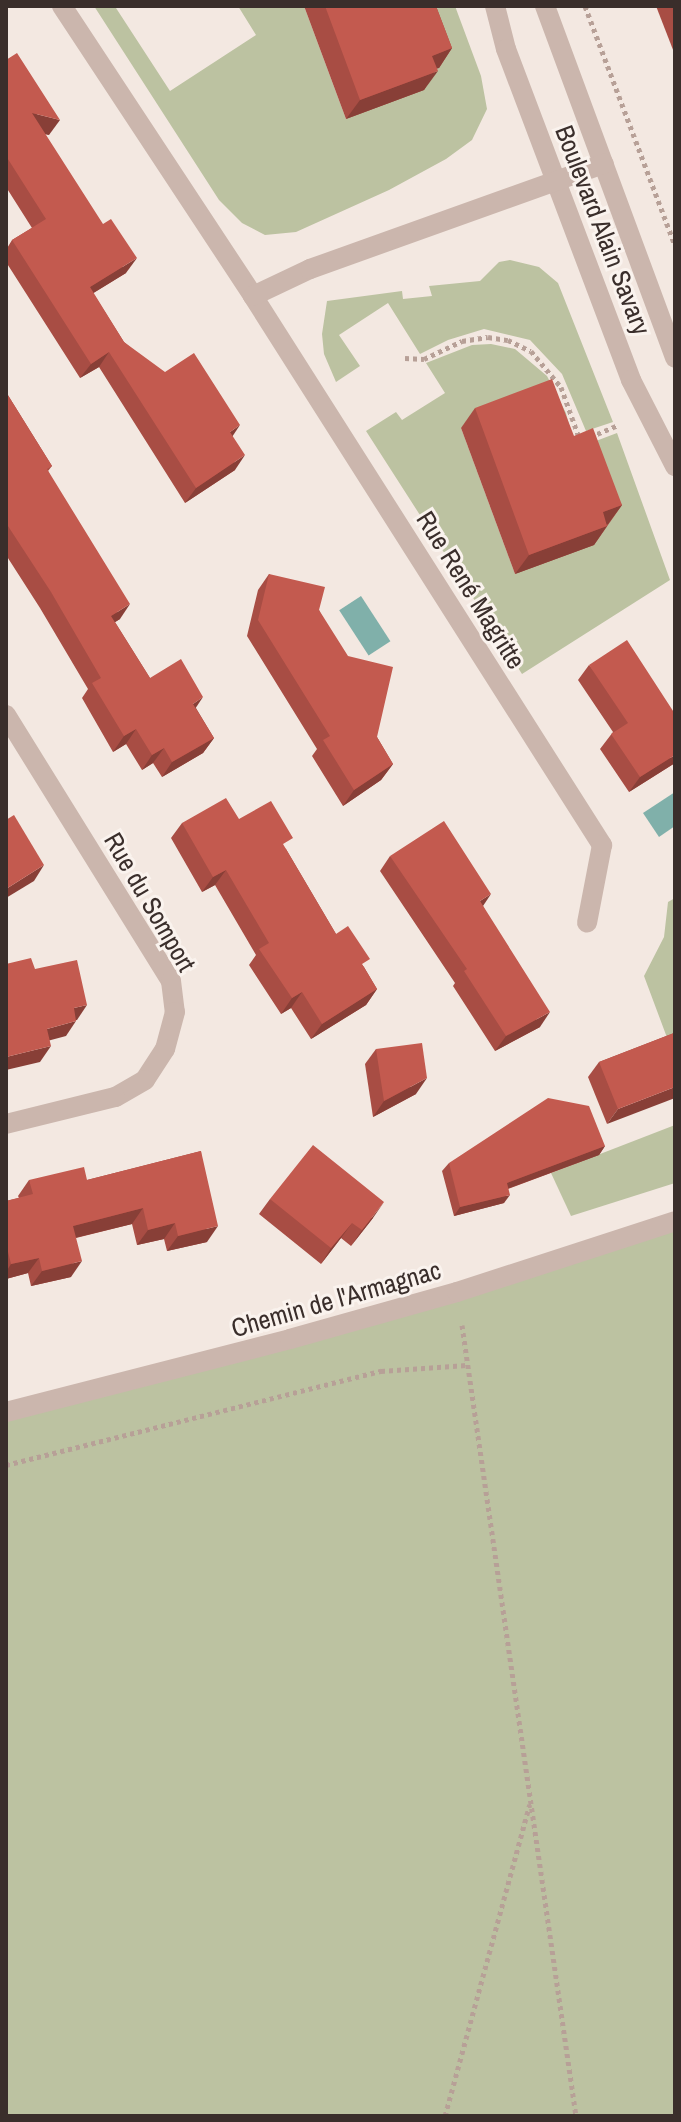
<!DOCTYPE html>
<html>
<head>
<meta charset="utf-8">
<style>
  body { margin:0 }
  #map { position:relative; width:681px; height:2122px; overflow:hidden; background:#f3e8e1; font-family:"Archivo Narrow",sans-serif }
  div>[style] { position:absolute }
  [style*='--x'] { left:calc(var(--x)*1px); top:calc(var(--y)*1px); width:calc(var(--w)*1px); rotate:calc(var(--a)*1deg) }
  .green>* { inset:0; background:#bcc2a1 }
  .water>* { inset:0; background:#80b0aa; transform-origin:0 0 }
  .path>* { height:5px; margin-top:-2.5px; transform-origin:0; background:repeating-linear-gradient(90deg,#b7a097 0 4px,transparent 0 8px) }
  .minor>* { height:20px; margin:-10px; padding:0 10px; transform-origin:10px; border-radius:10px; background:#cbb6ad }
  .wall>* { inset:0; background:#a84d44 }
  .shaded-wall>* { inset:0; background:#883f37 }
  .building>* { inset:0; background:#c35a4f }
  span { translate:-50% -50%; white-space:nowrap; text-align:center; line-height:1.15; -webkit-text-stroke:6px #faf3ee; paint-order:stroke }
  .street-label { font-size:26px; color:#3a2e2b }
  .frame { position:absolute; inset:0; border:8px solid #3a2e2b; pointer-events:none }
</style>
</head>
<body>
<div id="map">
  <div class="green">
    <div style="clip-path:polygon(94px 6px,119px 6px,116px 8px,170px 91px,256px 35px,238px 6px,304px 6px,346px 119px,438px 68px,415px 6px,455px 6px,481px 76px,487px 109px,472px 140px,446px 159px,389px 190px,296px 232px,265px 235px,242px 223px,219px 200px)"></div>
    <div style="clip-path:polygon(510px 260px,539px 267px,558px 283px,613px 422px,586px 431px,562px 374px,530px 340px,484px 329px,448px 340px,420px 354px,388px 303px,339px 335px,360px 366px,336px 382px,324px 354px,322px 334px,327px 301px,402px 291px,403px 299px,432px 296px,429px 286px,480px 281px,499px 262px)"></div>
    <div style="clip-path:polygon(491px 344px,515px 349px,547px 376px,566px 413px,572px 437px,511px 409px,461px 428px,515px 574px,608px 524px,580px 447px,617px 433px,670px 580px,522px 674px,366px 431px,396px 412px,402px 420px,445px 393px,426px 363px,472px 345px)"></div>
    <div style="clip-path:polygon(675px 898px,675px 1059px,644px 976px,664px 937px,668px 902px)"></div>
    <div style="clip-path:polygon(675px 1125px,675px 1183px,571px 1216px,551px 1173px)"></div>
    <div style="clip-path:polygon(675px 1221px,675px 2116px,6px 2116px,6px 1412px)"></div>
  </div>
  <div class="water">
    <div style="left:361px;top:596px;width:54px;height:26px;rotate:57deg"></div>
    <div style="clip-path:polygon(675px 792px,675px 826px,659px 837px,643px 813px)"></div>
  </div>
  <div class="path">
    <div style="--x:585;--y:6;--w:256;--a:69.4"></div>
    <div style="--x:405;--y:358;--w:19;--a:3"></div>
    <div style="--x:424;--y:359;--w:42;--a:-25.3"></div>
    <div style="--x:462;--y:341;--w:26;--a:-9"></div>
    <div style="--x:488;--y:337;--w:20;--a:9"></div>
    <div style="--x:508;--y:340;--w:25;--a:26"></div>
    <div style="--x:531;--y:351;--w:47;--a:50.2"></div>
    <div style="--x:561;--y:387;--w:56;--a:70.3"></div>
    <div style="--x:590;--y:437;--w:30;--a:-23"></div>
    <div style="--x:462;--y:1325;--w:799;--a:81.8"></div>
    <div style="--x:6;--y:1465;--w:387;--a:-14.1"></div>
    <div style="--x:381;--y:1371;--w:86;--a:-4"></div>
    <div style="--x:445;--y:2116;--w:323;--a:-74.8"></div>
  </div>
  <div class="minor">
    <div style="--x:62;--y:6;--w:347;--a:56.6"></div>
    <div style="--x:253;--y:296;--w:651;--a:57.56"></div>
    <div style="--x:602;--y:845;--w:79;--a:100.9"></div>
    <div style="--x:495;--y:6;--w:44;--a:75.7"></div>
    <div style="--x:506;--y:49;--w:354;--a:69.3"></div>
    <div style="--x:631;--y:380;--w:97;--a:62.9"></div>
    <div style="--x:545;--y:6;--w:375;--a:69.7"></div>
    <div style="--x:253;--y:296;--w:63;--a:-25.3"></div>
    <div style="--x:310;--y:269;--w:312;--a:-19.7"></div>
    <div style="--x:6;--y:715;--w:313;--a:58.2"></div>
    <div style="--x:171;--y:981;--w:31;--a:83"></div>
    <div style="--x:175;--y:1012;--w:38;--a:105"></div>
    <div style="--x:165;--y:1049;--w:37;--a:123"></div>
    <div style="--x:145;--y:1080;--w:34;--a:150"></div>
    <div style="--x:115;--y:1097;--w:112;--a:166.1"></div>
    <div style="--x:6;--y:1412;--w:293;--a:-14.4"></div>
    <div style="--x:290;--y:1339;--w:173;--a:-15.7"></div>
    <div style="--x:457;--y:1292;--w:229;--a:-18"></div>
  </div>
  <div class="wall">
    <div style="clip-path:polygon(304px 6px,436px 6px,452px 48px,439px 68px,437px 68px,424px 90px,346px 119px)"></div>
    <div style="clip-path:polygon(656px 6px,675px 6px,675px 55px)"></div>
    <div style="clip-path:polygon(6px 60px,49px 135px,45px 134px,126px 273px,93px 293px,124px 342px,232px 436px,235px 470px,185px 503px,99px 367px,80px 378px,6px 262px,6px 250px,12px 240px,32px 228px,6px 187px)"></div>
    <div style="clip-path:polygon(6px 392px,52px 466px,48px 471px,120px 619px,115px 622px,150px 678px,196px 708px,214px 738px,203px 753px,162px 777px,153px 763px,142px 770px,126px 744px,113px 752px,82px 698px,88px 689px,40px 608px,6px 555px)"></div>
    <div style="clip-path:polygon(475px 408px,574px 436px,622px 505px,594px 545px,515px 574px,461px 428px)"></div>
    <div style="clip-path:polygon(269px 574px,319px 610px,377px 737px,393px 764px,381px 780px,343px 806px,312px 756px,317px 749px,247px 636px,258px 590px)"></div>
    <div style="clip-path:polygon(589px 665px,675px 763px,629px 792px,600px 749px,613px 732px,578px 680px)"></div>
    <div style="clip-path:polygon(239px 819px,286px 849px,336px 934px,364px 967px,377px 989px,366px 1005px,311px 1039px,291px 1008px,281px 1014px,249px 965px,256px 955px,215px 885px,202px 892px,171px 838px,182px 823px)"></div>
    <div style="clip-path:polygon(390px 856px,483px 906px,540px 1027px,495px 1051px,453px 986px,455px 983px,380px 871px)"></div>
    <div style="clip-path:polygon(674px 1033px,607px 1124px,588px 1077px,599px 1062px)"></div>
    <div style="clip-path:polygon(376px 1049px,416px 1094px,373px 1117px,365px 1064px)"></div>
    <div style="clip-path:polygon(605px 1146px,599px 1155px,508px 1189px,504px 1203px,454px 1216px,442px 1171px,449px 1163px)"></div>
    <div style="clip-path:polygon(201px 1151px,207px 1242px,167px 1251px,164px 1239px,137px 1245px,132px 1224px,76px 1238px,71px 1277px,31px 1286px,28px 1273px,6px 1279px,6px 1201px,19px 1198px,18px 1196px,29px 1180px,87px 1180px)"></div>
    <div style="clip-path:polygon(270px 1199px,373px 1218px,351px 1246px,341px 1238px,321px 1264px,259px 1214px)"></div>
  </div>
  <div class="shaded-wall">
    <div style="clip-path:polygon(452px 48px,439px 68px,419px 75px,432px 56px)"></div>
    <div style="clip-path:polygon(438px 71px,424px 90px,346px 119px,360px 100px)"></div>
    <div style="clip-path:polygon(32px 113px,60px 120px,49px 135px,21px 128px)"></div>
    <div style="clip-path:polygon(137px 258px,126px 273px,79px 302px,90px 287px)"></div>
    <div style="clip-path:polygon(109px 352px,99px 367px,80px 378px,91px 364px)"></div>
    <div style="clip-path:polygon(240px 425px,230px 440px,230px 432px)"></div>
    <div style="clip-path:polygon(245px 455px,235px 470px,185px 503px,196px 488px)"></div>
    <div style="clip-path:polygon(622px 505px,608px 524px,589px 531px,603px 512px)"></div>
    <div style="clip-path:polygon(607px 526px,594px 545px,515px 574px,529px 555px)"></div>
    <div style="clip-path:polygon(130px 604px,120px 619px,101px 631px,111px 616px)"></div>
    <div style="clip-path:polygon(203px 697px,193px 712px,193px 704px)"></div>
    <div style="clip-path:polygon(136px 729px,126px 744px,113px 752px,124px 736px)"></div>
    <div style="clip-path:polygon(214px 738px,203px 753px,162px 777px,172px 762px)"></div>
    <div style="clip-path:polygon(164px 748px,153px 763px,142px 770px,152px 755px)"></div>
    <div style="clip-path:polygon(675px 755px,675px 763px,629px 792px,640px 777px)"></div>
    <div style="clip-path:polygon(393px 764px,381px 780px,343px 806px,354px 790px)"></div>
    <div style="clip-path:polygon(44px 865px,34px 881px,6px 898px,6px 889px)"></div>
    <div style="clip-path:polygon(226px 870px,215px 885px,202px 892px,213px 877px)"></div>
    <div style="clip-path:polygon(491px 894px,481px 909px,480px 901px)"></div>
    <div style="clip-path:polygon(377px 989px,366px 1005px,311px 1039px,322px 1024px)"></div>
    <div style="clip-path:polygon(302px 992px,291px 1008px,281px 1014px,292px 998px)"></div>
    <div style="clip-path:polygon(87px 1005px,77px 1020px,63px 1023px,74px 1008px)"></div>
    <div style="clip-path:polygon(550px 1012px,540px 1027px,495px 1051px,506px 1036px)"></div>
    <div style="clip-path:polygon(76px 1021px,66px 1036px,36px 1044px,47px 1029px)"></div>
    <div style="clip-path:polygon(51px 1046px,40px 1062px,6px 1070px,6px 1057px)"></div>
    <div style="clip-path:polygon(427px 1078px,416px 1094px,373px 1117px,384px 1101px)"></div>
    <div style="clip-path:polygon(675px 1087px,675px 1098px,607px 1124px,618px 1109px)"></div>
    <div style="clip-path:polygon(605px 1146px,599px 1155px,501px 1191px,507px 1183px)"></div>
    <div style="clip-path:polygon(510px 1195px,504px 1203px,454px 1216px,460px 1207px)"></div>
    <div style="clip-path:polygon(384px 1202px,373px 1218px,351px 1246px,362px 1230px)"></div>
    <div style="clip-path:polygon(143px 1208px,132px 1224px,62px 1241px,73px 1226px)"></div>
    <div style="clip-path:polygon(175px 1223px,164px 1239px,137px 1245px,148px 1230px)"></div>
    <div style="clip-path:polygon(352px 1223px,341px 1238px,321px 1264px,331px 1248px)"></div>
    <div style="clip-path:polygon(218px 1226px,207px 1242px,167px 1251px,178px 1236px)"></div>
    <div style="clip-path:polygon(39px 1258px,28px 1273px,6px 1279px,6px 1272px,11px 1264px)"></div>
    <div style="clip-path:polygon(82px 1261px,71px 1277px,31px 1286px,42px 1271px)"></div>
  </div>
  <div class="building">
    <div style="clip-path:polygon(325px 6px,436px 6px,452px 48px,432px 56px,438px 71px,360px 100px)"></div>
    <div style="clip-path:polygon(17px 53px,60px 120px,32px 113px,103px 224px,111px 219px,137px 258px,90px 287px,124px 342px,165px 372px,194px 353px,240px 425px,230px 432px,245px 455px,196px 488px,109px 352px,91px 364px,12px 240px,46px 219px,6px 156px,6px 60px)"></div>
    <div style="clip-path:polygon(552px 379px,574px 436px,593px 428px,622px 505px,603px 512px,607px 526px,529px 555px,475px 408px)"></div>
    <div style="clip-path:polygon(6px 392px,52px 466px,47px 469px,130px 604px,111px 616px,150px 678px,181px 659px,203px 697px,193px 704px,214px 738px,172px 762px,164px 748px,152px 755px,136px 729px,124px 736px,92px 683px,101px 678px,51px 592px,6px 523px)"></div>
    <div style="clip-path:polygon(269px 574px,325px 587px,319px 610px,348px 656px,393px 667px,377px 737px,393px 764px,354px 790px,323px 740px,330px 736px,258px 620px)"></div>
    <div style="clip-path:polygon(627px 640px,675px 714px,675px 755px,640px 777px,611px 734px,628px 723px,589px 665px)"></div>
    <div style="clip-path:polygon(226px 798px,239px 819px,271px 801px,293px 838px,283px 844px,336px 934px,348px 926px,370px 959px,362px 964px,377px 989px,322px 1024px,302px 992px,292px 998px,259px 949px,269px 943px,226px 870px,213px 877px,182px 823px)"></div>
    <div style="clip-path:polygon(14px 815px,44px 865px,6px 889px,6px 820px)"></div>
    <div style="clip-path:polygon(444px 821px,491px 894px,480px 901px,550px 1012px,506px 1036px,464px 971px,467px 969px,390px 856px)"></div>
    <div style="clip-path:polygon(31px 958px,35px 969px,77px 960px,87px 1005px,74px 1008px,76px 1021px,47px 1029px,51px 1046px,6px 1057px,6px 964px)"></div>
    <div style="clip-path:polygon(674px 1033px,675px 1087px,618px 1109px,599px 1062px)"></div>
    <div style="clip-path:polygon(422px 1043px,427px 1078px,384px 1101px,376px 1049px)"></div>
    <div style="clip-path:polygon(548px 1098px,589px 1106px,605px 1146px,507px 1183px,510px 1195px,460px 1207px,449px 1163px)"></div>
    <div style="clip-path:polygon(313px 1145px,384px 1202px,362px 1230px,352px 1223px,331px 1248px,270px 1199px)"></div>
    <div style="clip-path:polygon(201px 1151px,218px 1226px,178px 1236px,175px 1223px,148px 1230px,143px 1208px,73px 1226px,82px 1261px,42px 1271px,39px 1258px,11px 1264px,6px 1244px,6px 1201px,33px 1194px,29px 1180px,84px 1167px,87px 1180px)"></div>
  </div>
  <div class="street-label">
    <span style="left:603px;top:230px;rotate:69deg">Boulevard Alain Savary</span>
    <span style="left:471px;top:590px;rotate:58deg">Rue René Magritte</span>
    <span style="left:150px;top:902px;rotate:60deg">Rue du Somport</span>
    <span style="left:336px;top:1299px;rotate:-16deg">Chemin de l'Armagnac</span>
  </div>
  <div class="frame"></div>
</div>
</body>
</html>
